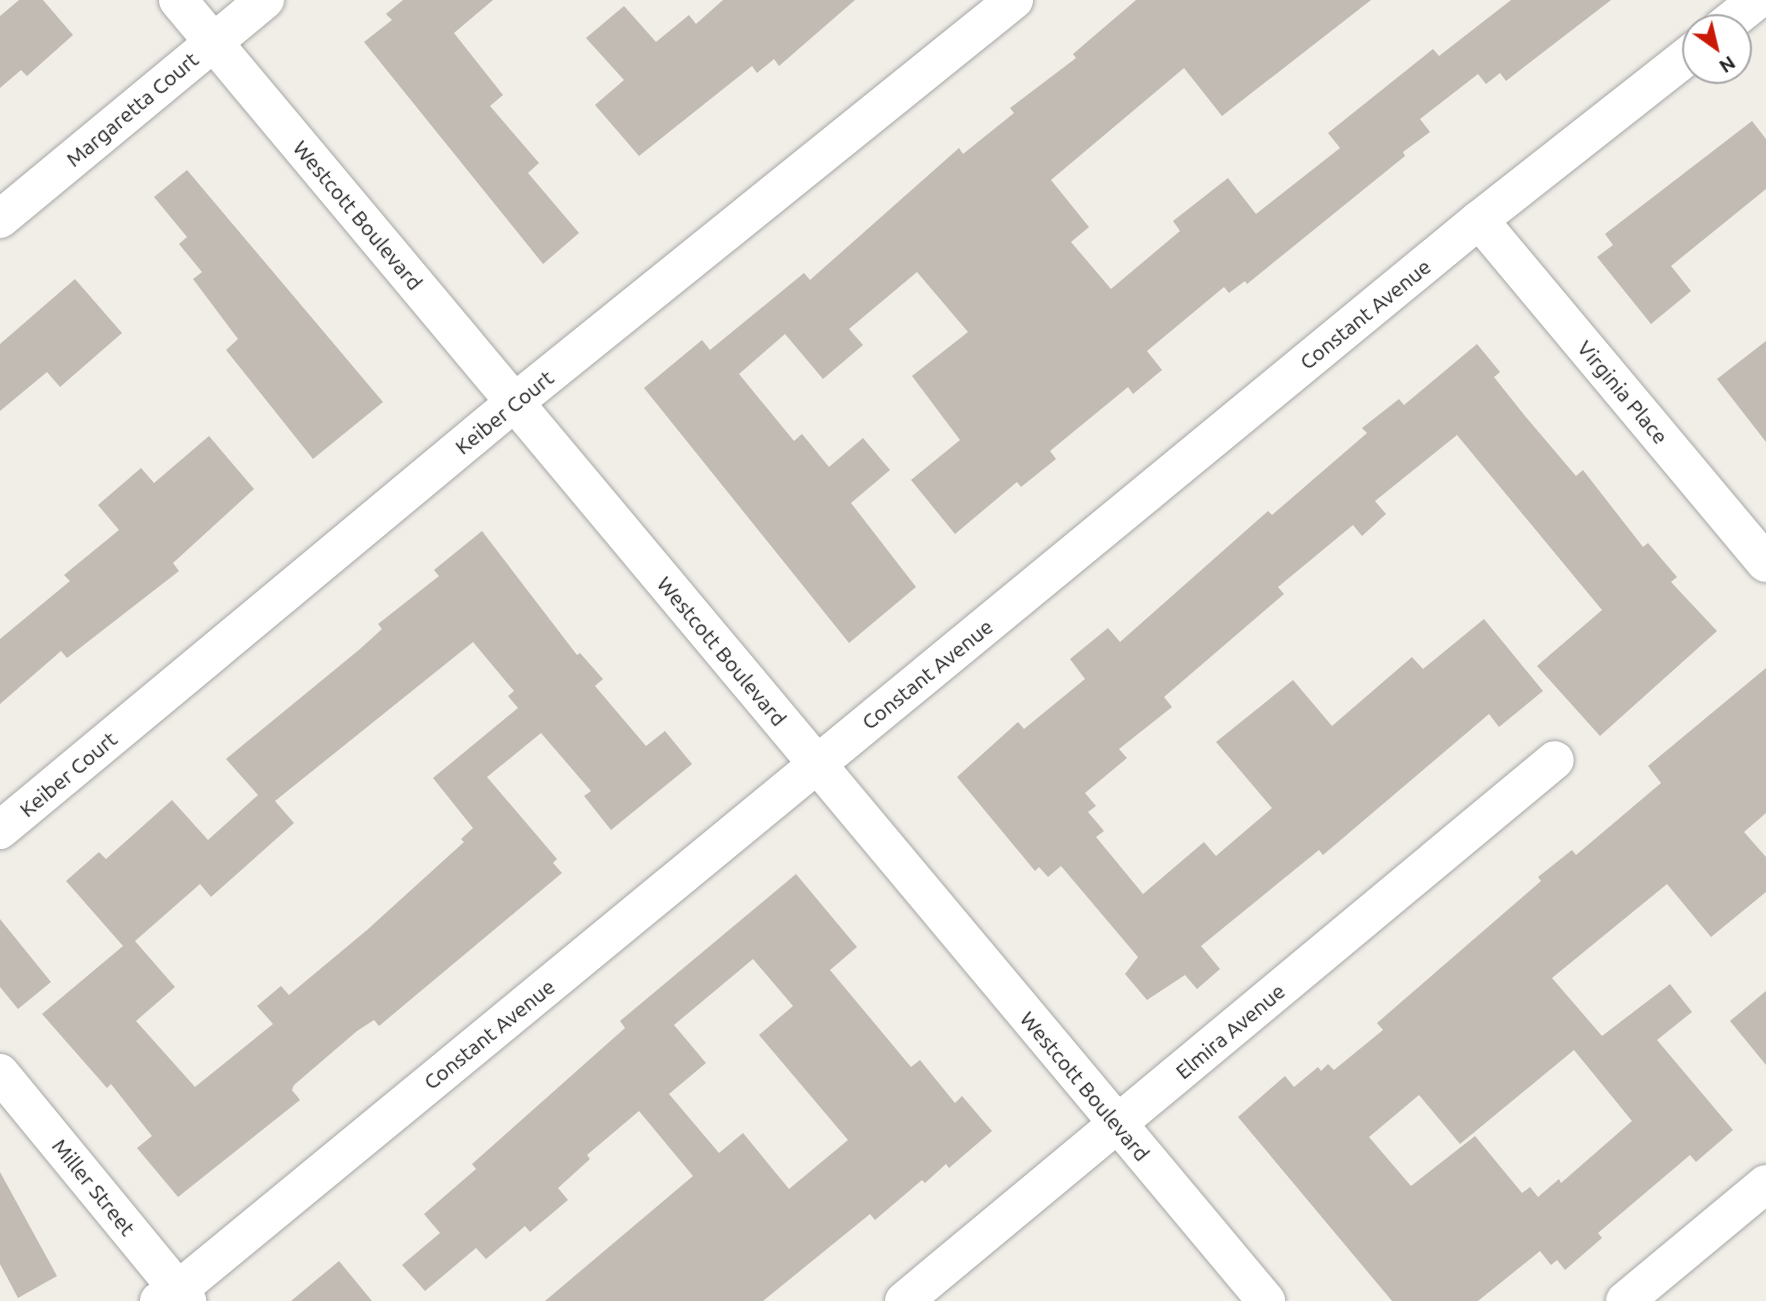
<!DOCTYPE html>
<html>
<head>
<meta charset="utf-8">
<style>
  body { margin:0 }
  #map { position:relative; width:1766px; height:1301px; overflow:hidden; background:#f0eee7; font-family:Ubuntu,sans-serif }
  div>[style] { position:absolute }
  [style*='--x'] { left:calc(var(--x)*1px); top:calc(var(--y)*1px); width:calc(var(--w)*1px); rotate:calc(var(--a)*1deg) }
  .building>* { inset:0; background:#c1bbb4 }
  .roads { filter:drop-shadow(0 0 2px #a7a7a7) drop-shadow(0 0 2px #a7a7a7) }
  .minor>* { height:38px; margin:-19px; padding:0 19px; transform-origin:19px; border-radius:19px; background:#fff }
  span { translate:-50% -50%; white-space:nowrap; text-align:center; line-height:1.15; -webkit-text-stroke:7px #fff; paint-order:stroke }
  .street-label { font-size:21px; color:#202020 }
  .north { position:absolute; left:1682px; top:14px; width:70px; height:70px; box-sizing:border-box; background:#fff; border:2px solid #a6a6a6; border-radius:50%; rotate:146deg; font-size:19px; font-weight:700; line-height:28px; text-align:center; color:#202020 }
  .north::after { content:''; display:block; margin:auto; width:24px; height:32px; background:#ca1907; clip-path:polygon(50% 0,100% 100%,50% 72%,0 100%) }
</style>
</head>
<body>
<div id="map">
  <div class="building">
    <div style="clip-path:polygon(19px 0,43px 0,73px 35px,27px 76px,21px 70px,0 88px,0 16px)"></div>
    <div style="clip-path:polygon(403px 0,493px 0,454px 33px,503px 95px,490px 106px,539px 163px,528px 173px,579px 233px,543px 264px,364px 42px,392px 20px,386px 14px)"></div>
    <div style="clip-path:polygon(723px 0,855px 0,779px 66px,774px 59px,757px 73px,752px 66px,639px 156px,595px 105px,624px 80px,586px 38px,624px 6px,656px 42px,689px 15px,696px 24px)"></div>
    <div style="clip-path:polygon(1136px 0,1371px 0,1222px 116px,1184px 68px,1051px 180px,1089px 227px,1071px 242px,1111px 289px,1180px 231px,1173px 221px,1228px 178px,1256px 214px,1340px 148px,1328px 133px,1433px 49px,1439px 56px,1511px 0,1611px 0,1506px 81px,1500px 73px,1486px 84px,1478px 74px,1420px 119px,1430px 132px,1403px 152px,1405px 156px,1247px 284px,1245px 281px,1229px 293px,1224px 287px,1147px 351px,1162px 370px,1133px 394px,1128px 387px,1050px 451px,1056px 459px,1021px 487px,1017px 482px,955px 534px,911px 480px,960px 440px,912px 376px,968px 332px,917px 272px,849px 329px,863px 345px,823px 379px,785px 334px,739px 374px,794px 441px,802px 434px,829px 467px,863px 438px,890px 470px,851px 503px,916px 587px,849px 643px,644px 388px,702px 340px,710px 350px,804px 273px,810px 280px,959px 148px,963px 154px,1014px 113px,1010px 108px,1076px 58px,1073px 54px)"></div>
    <div style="clip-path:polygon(1752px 121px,1766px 139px,1766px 189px,1671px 266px,1691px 291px,1651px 324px,1597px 257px,1613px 245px,1605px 234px)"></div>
    <div style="clip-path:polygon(187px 170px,383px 402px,313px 459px,226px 350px,238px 339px,193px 279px,202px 272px,179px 244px,187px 237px,154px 197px)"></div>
    <div style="clip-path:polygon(75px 279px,122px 333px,60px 387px,47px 372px,0 411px,0 344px)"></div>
    <div style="clip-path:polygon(1766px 341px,1766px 442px,1717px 379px)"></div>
    <div style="clip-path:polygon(1477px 344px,1500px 372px,1494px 377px,1525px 416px,1576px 476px,1583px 470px,1643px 547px,1648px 543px,1677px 577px,1671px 582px,1717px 631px,1600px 736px,1537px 666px,1602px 610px,1457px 435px,1375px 501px,1386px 514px,1362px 536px,1353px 525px,1278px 587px,1284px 594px,1164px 697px,1172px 707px,1119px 749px,1127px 758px,1085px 793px,1096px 806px,1088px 812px,1104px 831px,1096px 837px,1143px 894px,1204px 842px,1216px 856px,1272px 808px,1216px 742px,1293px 680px,1332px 726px,1412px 657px,1423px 669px,1484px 619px,1543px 691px,1499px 727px,1489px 714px,1323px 855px,1319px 850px,1201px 946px,1220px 969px,1197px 989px,1185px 975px,1147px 1000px,1125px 974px,1138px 957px,1061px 866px,1048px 877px,1039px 867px,1035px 871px,957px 777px,1018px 722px,1024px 729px,1085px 679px,1070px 659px,1108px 628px,1120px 642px,1268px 511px,1272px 515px,1367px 433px,1362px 428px,1399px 399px,1404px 405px)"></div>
    <div style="clip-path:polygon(209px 436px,254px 489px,173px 563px,179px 571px,67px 658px,61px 651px,0 704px,0 639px,70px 581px,64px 575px,119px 530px,98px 505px,141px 468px,154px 483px)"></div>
    <div style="clip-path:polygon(evenodd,482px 531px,577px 655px,580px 653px,603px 679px,595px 686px,646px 746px,665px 731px,692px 764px,611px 830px,584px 796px,591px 791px,541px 733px,487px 777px,557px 859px,553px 863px,562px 873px,379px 1026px,374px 1020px,357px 1031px,294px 1085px,292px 1090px,300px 1100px,178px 1197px,137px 1148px,152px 1136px,111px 1084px,107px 1088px,42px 1014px,123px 946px,66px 881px,99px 852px,106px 859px,172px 800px,208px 840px,258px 795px,226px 759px,360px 649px,382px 629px,378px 624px,439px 576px,434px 570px,482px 531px,473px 642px,514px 691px,508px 696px,518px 708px,433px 778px,473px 828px,461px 839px,464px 842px,367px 930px,289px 995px,281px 986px,257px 1006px,273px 1024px,195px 1087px,136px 1021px,175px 987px,135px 941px,200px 884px,211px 897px,294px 823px,275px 801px,473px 642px)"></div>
    <div style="clip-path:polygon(evenodd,1766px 668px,1766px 813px,1744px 832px,1766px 857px,1766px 892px,1711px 937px,1667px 884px,1552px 978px,1602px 1036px,1670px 984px,1692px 1012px,1657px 1040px,1733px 1130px,1696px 1162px,1690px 1155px,1598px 1233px,1602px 1238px,1565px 1270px,1557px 1260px,1551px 1265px,1540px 1251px,1478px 1301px,1392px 1301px,1238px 1117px,1285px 1076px,1294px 1087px,1318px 1067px,1321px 1071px,1328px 1064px,1334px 1070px,1383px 1030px,1377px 1023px,1541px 881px,1538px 877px,1572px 850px,1576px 855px,1661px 783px,1648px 766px,1766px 668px,1574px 1050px,1632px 1121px,1561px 1183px,1559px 1179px,1538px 1197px,1530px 1187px,1522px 1193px,1475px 1136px,1411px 1186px,1369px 1137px,1419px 1095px,1460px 1144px,1574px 1050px)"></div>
    <div style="clip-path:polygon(evenodd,796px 874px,857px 947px,830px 970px,911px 1067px,920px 1060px,955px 1103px,962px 1096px,992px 1131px,949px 1168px,946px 1164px,925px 1183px,922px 1180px,875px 1220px,870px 1214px,763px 1301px,545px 1301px,693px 1176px,639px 1111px,587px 1155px,590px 1159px,558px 1188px,568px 1200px,530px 1232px,525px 1226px,486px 1259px,476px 1248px,425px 1291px,402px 1265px,440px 1233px,424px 1214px,476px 1169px,472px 1164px,625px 1028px,620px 1021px,796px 874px,753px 959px,793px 1006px,759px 1035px,848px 1140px,789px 1189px,743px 1133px,719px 1153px,669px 1094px,706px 1063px,674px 1025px,753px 959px)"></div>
    <div style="clip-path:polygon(0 919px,51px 982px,18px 1009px,0 987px)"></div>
    <div style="clip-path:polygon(1766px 991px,1766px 1065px,1730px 1021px)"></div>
    <div style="clip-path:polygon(0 1172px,57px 1276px,18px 1298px,0 1264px)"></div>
    <div style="clip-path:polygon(339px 1261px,372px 1301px,291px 1301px)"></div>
  </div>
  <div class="roads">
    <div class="minor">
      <div style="--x:178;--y:0;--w:1696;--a:50.09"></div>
      <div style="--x:1722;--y:28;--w:45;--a:-38.7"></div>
      <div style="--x:0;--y:219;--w:344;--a:-39.6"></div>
      <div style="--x:1479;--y:220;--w:447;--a:50.1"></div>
      <div style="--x:0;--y:830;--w:670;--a:-39.73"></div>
      <div style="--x:515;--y:402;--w:641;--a:-38.86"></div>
      <div style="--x:0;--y:1073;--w:295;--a:50.6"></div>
      <div style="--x:159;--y:1301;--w:22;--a:-30"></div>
      <div style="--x:178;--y:1290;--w:1684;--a:-39.44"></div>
      <div style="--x:1479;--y:220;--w:276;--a:-38.2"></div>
      <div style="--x:904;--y:1301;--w:846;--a:-39.73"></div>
      <div style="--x:1625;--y:1301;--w:183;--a:-39.7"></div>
    </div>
  </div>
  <div class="street-label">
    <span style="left:132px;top:109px;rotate:-40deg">Margaretta Court</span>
    <span style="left:358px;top:215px;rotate:50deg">Westcott Boulevard</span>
    <span style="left:1365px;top:314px;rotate:-39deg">Constant Avenue</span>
    <span style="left:1623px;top:392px;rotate:50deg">Virginia Place</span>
    <span style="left:504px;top:412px;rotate:-39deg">Keiber Court</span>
    <span style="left:722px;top:651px;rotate:50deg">Westcott Boulevard</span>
    <span style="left:927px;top:674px;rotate:-39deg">Constant Avenue</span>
    <span style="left:68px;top:774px;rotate:-40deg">Keiber Court</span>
    <span style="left:1230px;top:1031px;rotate:-40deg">Elmira Avenue</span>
    <span style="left:489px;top:1034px;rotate:-39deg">Constant Avenue</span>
    <span style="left:1085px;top:1086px;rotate:50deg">Westcott Boulevard</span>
    <span style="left:94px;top:1187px;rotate:51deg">Miller Street</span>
  </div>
  <div class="north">N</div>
</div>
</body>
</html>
